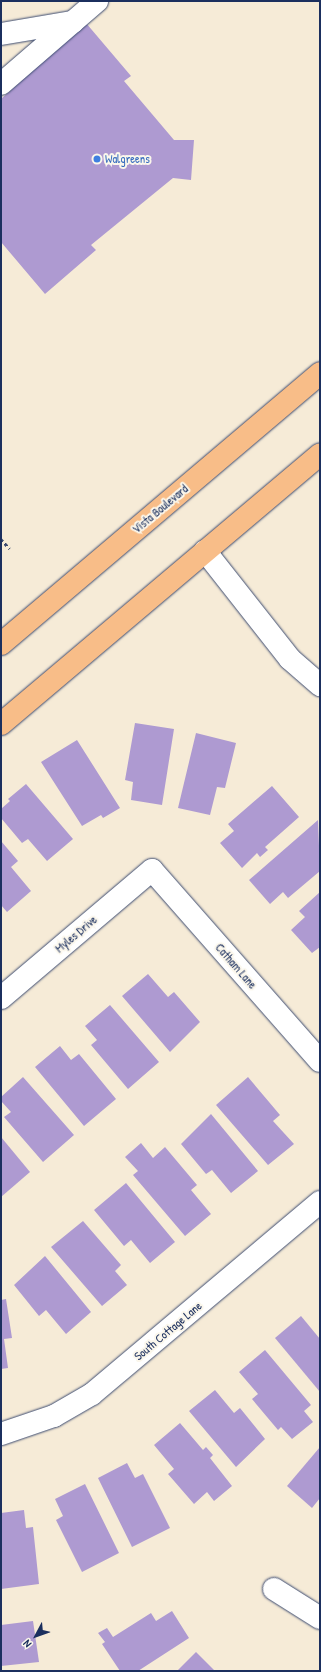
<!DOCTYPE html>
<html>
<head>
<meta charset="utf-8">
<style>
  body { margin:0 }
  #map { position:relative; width:321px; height:1672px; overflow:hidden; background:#f6ebd7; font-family:"Patrick Hand",sans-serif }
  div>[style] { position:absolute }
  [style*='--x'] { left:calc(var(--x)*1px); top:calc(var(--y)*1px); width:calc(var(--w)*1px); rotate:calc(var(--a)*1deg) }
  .building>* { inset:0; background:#ae9ad1 }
  .path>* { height:2.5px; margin-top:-1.25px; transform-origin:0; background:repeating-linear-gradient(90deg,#3c4b70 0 3px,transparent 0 6px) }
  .roads { filter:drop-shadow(0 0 1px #3c4b70) drop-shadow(0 0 1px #3c4b70) }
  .minor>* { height:22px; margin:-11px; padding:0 11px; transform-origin:11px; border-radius:11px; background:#fff }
  .major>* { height:22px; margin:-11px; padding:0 11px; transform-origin:11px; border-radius:11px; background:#f8bd88 }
  .dots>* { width:11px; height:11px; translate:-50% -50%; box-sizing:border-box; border:2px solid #fbf7ec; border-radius:50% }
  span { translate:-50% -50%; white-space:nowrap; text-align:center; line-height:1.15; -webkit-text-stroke:4px #fbf7ec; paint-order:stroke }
  .shop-label { font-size:12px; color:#366cbe }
  .left { translate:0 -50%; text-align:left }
  .street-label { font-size:12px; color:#1b2f5e }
  .frame { position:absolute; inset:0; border:2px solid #1b2f5e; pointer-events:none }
  .north { position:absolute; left:16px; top:1616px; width:40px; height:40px; -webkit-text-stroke:3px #fbf7ec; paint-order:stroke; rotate:229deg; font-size:11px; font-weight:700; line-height:16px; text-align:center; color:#1b2f5e }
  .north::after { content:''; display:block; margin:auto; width:14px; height:18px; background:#1b2f5e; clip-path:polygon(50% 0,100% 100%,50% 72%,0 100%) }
</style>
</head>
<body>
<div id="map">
  <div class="building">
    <div style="clip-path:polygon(86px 23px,131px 76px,124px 81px,174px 140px,194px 140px,191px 180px,173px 178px,91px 245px,96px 250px,45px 294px,1px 242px,1px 99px)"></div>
    <div style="clip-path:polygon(135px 723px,174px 729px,162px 805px,131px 800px,133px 782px,125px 780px)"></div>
    <div style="clip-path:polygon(196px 733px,236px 743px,225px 788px,217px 787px,210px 815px,178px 808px)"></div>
    <div style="clip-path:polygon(77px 740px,120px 808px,103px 818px,101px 815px,82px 826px,41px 762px)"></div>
    <div style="clip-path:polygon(26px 784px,73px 839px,47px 861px,28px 839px,22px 843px,1px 818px,1px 809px,10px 801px,8px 799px)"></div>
    <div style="clip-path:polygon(272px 786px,299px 817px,265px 847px,268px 850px,260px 857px,257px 853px,242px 868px,220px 843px,234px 831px,228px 824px)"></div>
    <div style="clip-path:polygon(318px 820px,320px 871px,288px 898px,283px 892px,270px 904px,249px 880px)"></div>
    <div style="clip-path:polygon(1px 841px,18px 861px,11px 867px,31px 891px,7px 912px,1px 905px)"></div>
    <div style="clip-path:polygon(320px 892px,320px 947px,312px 953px,291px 930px,305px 917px,299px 911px)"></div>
    <div style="clip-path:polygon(148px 974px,168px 997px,174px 992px,200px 1022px,170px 1052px,122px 996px)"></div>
    <div style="clip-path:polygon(110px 1005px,159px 1062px,128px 1089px,91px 1045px,97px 1040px,85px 1026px)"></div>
    <div style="clip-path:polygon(60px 1046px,71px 1060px,79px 1054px,116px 1099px,84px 1126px,35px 1067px)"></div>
    <div style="clip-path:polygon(23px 1077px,74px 1135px,43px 1162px,4px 1117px,11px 1112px,1px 1101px,1px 1097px)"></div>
    <div style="clip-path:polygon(248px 1077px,280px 1115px,273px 1121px,294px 1144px,268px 1165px,216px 1105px)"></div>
    <div style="clip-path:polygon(211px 1114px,258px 1171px,231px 1193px,212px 1170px,206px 1174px,181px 1144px)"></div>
    <div style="clip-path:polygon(1px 1137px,30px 1172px,1px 1197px)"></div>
    <div style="clip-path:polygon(141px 1143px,153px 1158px,165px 1147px,197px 1185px,191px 1190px,211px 1214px,185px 1236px,133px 1175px,138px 1171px,125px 1157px)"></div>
    <div style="clip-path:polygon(126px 1183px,175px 1242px,150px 1263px,131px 1240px,124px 1246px,94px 1210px)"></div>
    <div style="clip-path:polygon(83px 1221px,121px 1265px,115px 1271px,127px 1285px,102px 1306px,51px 1247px)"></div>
    <div style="clip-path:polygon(45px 1256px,91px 1312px,66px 1334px,46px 1310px,39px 1316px,14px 1285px)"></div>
    <div style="clip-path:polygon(6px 1299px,12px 1338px,4px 1339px,8px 1368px,1px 1369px,1px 1300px)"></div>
    <div style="clip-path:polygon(301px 1316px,320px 1339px,320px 1392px,275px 1338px)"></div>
    <div style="clip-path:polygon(265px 1350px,311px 1405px,304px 1411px,313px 1422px,292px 1439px,281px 1427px,278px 1430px,252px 1399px,258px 1394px,239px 1372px)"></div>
    <div style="clip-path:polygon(215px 1390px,234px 1413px,240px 1408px,265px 1439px,236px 1467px,189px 1411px)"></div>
    <div style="clip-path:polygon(180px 1423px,203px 1450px,206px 1447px,213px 1455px,210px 1458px,232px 1486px,214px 1501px,207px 1492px,194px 1504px,168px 1474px,174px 1469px,154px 1445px)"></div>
    <div style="clip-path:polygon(320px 1447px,320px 1498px,312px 1508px,287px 1486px)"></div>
    <div style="clip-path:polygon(127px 1463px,135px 1478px,143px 1474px,170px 1528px,132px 1547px,98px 1478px)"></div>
    <div style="clip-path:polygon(85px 1484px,119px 1553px,82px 1572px,56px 1520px,63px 1516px,55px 1499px)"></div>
    <div style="clip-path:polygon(24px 1510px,26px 1528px,33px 1527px,39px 1584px,1px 1589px,1px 1513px)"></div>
    <div style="clip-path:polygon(172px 1611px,189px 1638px,138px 1671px,120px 1671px,102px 1644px,105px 1642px,98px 1633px,107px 1628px,113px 1637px,151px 1613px,156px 1621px)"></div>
    <div style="clip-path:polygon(33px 1621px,39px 1662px,1px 1666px,1px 1625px)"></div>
    <div style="clip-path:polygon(196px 1652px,215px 1671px,177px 1671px)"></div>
  </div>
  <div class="path">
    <div style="--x:1;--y:539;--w:13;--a:48"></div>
  </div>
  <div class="roads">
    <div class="minor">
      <div style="--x:1;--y:34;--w:73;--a:-9.5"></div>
      <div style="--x:1;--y:84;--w:127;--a:-40.8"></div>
      <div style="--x:205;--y:551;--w:137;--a:51.8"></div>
      <div style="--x:290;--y:659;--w:40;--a:41"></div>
      <div style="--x:1;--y:998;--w:198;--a:-40.3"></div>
      <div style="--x:152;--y:870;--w:254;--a:48.7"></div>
      <div style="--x:1;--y:1434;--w:56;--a:-18.8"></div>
      <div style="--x:54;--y:1416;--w:44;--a:-30.1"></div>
      <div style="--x:92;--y:1394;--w:298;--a:-40.1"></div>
      <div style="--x:274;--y:1589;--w:54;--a:32.2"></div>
    </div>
    <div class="major">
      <div style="--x:1;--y:644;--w:419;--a:-40.3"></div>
      <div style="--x:1;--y:724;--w:418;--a:-40.2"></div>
    </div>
  </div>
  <div class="dots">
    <div style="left:97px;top:159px;background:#3f7fe0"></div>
  </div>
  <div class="shop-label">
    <span class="left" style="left:105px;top:159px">Walgreens</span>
  </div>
  <div class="street-label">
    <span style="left:160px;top:509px;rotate:-40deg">Vista Boulevard</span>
    <span style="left:76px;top:934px;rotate:-40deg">Myles Drive</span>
    <span style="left:236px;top:966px;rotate:49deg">Catham Lane</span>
    <span style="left:168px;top:1331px;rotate:-40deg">South Cottage Lane</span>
  </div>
  <div class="frame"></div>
  <div class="north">N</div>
</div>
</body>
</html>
